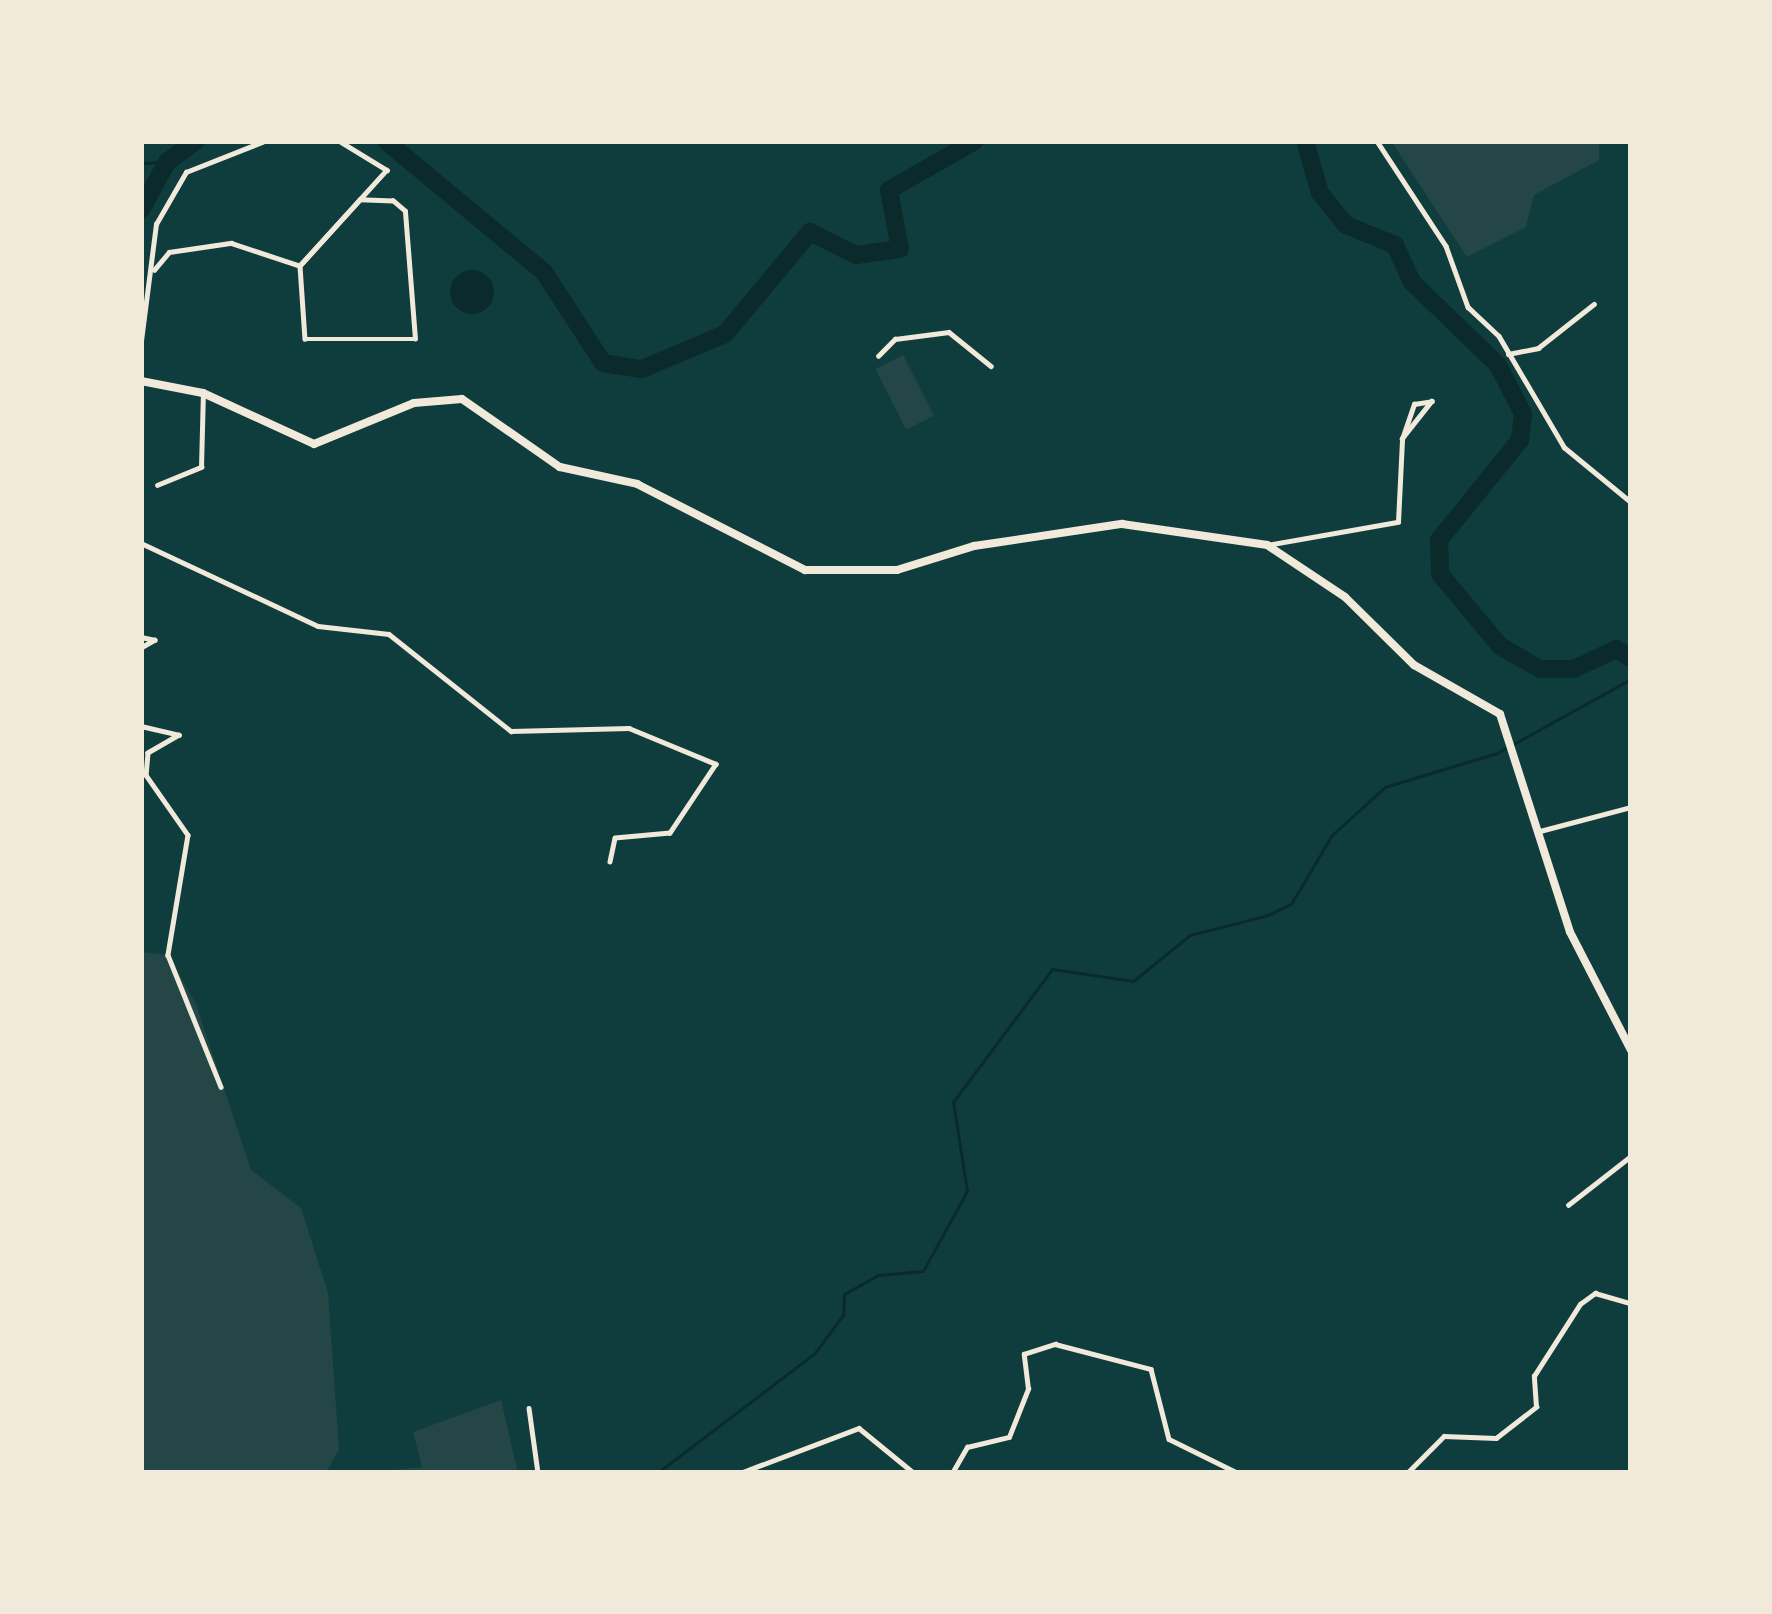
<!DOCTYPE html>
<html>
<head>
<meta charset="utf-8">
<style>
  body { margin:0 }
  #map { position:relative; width:1772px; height:1614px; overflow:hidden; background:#0f3d3e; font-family:Lora,serif }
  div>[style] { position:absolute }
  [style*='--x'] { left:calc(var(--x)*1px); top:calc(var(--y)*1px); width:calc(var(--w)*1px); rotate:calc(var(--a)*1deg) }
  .green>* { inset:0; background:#244646; transform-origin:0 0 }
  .water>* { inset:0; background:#0a2a2b }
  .round { border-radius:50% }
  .stream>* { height:3px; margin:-1.5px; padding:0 1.5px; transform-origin:1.5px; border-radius:1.5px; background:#0a2a2b }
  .river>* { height:18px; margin:-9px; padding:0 9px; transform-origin:9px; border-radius:9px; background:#0a2a2b }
  .minor>* { height:4.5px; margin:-2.25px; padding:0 2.25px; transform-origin:2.25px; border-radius:2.25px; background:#f1e9da }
  .primary>* { height:8px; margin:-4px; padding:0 4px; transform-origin:4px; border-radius:4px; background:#f1e9da }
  span { translate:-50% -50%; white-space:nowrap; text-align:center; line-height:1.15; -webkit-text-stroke:12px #f1e9da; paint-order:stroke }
  .frame { position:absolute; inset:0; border:144px solid #f1e9da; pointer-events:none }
</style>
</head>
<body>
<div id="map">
  <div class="green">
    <div style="clip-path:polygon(1391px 141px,1599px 141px,1599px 160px,1534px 195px,1526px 227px,1467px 257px)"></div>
    <div style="left:903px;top:355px;width:68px;height:31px;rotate:63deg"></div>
    <div style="clip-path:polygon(141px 952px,168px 955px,196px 1004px,251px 1170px,301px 1208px,328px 1293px,339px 1449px,326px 1473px,141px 1473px)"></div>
    <div style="clip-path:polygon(501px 1400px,518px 1473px,362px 1473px,422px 1467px,413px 1432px)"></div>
  </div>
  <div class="water">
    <div class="round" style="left:450px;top:270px;width:44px;height:44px"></div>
  </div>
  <div class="stream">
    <div style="--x:141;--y:163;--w:26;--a:-2"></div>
    <div style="--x:657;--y:1473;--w:197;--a:-37.2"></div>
    <div style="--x:814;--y:1354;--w:49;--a:-53.4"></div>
    <div style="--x:843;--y:1315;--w:21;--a:-87"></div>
    <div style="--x:844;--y:1294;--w:39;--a:-29"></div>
    <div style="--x:878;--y:1275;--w:45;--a:-5.1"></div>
    <div style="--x:923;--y:1271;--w:91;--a:-61.2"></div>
    <div style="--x:967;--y:1191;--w:90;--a:-98.9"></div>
    <div style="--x:953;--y:1102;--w:166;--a:-53.3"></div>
    <div style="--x:1052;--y:969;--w:82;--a:8.4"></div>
    <div style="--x:1133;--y:981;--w:73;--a:-38.9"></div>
    <div style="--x:1190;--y:935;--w:81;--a:-14.4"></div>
    <div style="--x:1268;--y:915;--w:25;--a:-26"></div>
    <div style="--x:1291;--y:904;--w:80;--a:-59.3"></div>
    <div style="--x:1332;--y:835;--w:72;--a:-42.2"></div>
    <div style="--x:1385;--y:787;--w:117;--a:-16.9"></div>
    <div style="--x:1497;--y:753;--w:153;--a:-28.9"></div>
  </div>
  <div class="river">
    <div style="--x:386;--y:141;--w:205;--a:39.7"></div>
    <div style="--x:544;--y:272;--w:108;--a:57"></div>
    <div style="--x:603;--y:363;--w:39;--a:9"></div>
    <div style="--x:642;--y:369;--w:90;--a:-22.9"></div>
    <div style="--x:725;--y:334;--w:133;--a:-50.2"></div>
    <div style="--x:810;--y:232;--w:51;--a:26.6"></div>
    <div style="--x:856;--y:255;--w:44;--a:-7.8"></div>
    <div style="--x:900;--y:249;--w:60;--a:-100.6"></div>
    <div style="--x:889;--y:190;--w:99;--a:-29.7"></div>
    <div style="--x:1305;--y:141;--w:54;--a:73.9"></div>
    <div style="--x:1320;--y:193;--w:41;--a:50.9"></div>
    <div style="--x:1346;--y:225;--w:53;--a:22.2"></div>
    <div style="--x:1395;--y:245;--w:41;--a:65.3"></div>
    <div style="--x:1412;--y:282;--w:120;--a:44"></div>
    <div style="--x:1498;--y:365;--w:55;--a:63"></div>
    <div style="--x:1523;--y:414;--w:26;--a:97"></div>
    <div style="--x:1520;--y:440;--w:129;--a:129"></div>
    <div style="--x:1439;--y:540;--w:34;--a:88"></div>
    <div style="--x:1440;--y:574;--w:94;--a:50.2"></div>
    <div style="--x:1500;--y:646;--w:46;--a:29.9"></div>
    <div style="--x:1540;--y:669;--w:34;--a:0"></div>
    <div style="--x:1574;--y:669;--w:47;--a:-25.5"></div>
    <div style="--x:1616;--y:649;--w:17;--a:31"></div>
    <div style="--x:141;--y:210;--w:55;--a:-61.6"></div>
    <div style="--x:167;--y:162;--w:36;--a:-36"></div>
  </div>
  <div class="minor">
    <div style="--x:1377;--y:141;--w:126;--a:56.7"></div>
    <div style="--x:1446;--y:246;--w:65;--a:70.2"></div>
    <div style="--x:1468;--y:307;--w:42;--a:43.1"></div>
    <div style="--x:1499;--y:336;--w:129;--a:59.6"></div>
    <div style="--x:1564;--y:447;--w:87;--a:39.4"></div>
    <div style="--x:154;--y:270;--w:23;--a:-50"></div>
    <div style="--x:169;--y:252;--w:63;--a:-8.3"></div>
    <div style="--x:231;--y:243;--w:71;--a:18.2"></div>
    <div style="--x:141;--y:341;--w:118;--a:-82.7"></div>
    <div style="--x:156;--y:224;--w:60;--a:-60"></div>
    <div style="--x:186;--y:172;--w:82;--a:-21.5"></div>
    <div style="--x:262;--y:142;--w:79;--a:0"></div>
    <div style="--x:341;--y:142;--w:54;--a:31.3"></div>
    <div style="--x:387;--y:170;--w:130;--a:132.2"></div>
    <div style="--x:300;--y:266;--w:73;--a:86.1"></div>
    <div style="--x:305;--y:339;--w:110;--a:0"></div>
    <div style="--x:415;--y:339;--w:128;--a:-94.5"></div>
    <div style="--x:405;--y:211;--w:16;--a:-140"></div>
    <div style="--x:393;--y:201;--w:33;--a:-178"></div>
    <div style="--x:360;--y:200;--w:89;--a:132.3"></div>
    <div style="--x:1508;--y:354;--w:31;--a:-11"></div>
    <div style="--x:1538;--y:348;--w:71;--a:-38.2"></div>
    <div style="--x:878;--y:356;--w:24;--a:-45"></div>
    <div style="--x:895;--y:339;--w:54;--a:-7.4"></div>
    <div style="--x:949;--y:332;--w:54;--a:39"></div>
    <div style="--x:157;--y:485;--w:48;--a:-22.2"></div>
    <div style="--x:201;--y:467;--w:74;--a:-88.5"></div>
    <div style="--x:141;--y:543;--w:195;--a:25.1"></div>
    <div style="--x:318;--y:626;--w:71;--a:6.4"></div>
    <div style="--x:389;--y:634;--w:156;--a:38.5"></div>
    <div style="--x:511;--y:731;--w:118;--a:-1.5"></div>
    <div style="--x:629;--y:728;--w:94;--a:22.5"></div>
    <div style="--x:716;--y:764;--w:83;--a:123.7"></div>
    <div style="--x:670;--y:833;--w:55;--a:174.8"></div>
    <div style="--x:615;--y:838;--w:24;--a:102"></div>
    <div style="--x:1267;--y:545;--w:133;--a:-10"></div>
    <div style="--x:1398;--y:522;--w:83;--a:-87.2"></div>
    <div style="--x:1402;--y:439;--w:37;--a:-71"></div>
    <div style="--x:1414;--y:404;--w:18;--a:-9"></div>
    <div style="--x:1432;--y:401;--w:48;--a:128.3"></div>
    <div style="--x:141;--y:637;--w:14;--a:12"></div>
    <div style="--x:155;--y:640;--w:16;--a:150"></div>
    <div style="--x:141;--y:680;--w:11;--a:90"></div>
    <div style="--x:141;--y:726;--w:39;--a:13"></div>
    <div style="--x:179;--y:735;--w:36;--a:150"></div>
    <div style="--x:148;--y:753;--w:22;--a:95"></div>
    <div style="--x:146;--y:775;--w:73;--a:55"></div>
    <div style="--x:188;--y:835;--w:122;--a:99.5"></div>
    <div style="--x:168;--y:955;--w:142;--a:68.1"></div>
    <div style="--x:1540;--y:831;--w:94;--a:-14.8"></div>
    <div style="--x:1568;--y:1205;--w:80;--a:-37.9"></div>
    <div style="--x:529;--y:1408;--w:66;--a:82.1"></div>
    <div style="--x:740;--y:1473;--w:127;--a:-20.7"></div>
    <div style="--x:859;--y:1428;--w:71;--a:39.3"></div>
    <div style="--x:952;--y:1473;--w:30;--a:-60"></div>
    <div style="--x:967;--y:1447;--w:43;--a:-13.4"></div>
    <div style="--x:1009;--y:1437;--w:52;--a:-68.4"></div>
    <div style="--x:1028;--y:1389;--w:35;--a:-97"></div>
    <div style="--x:1024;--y:1354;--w:33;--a:-18"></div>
    <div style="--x:1055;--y:1344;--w:99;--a:14.6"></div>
    <div style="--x:1151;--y:1369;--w:72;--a:75.6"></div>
    <div style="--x:1169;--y:1439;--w:77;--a:26.2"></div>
    <div style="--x:1407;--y:1473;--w:52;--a:-45"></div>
    <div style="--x:1444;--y:1436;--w:52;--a:2.2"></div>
    <div style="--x:1496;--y:1438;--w:51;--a:-37.8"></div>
    <div style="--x:1536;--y:1407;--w:31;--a:-94"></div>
    <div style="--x:1534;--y:1376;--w:85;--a:-57.4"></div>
    <div style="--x:1580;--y:1304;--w:19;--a:-36"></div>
    <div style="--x:1595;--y:1293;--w:37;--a:16"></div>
  </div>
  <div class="primary">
    <div style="--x:141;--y:381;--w:63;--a:11"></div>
    <div style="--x:203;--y:393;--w:122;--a:24.7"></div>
    <div style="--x:314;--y:444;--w:108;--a:-22.3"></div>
    <div style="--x:414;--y:403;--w:48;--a:-4.8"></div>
    <div style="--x:462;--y:399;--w:119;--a:34.8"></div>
    <div style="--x:560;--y:467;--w:79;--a:12.4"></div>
    <div style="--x:637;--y:484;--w:189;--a:27.1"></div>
    <div style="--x:805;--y:570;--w:92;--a:0"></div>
    <div style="--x:897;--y:570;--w:81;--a:-17.3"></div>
    <div style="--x:974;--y:546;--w:150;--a:-8.5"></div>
    <div style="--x:1122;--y:524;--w:147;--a:8.2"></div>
    <div style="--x:1267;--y:545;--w:94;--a:33.7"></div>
    <div style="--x:1345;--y:597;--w:97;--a:44.6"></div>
    <div style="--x:1414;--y:665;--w:99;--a:29.7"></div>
    <div style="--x:1500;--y:714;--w:229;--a:72.2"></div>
    <div style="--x:1570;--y:932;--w:133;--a:62.7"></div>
  </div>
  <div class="frame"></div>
</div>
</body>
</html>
